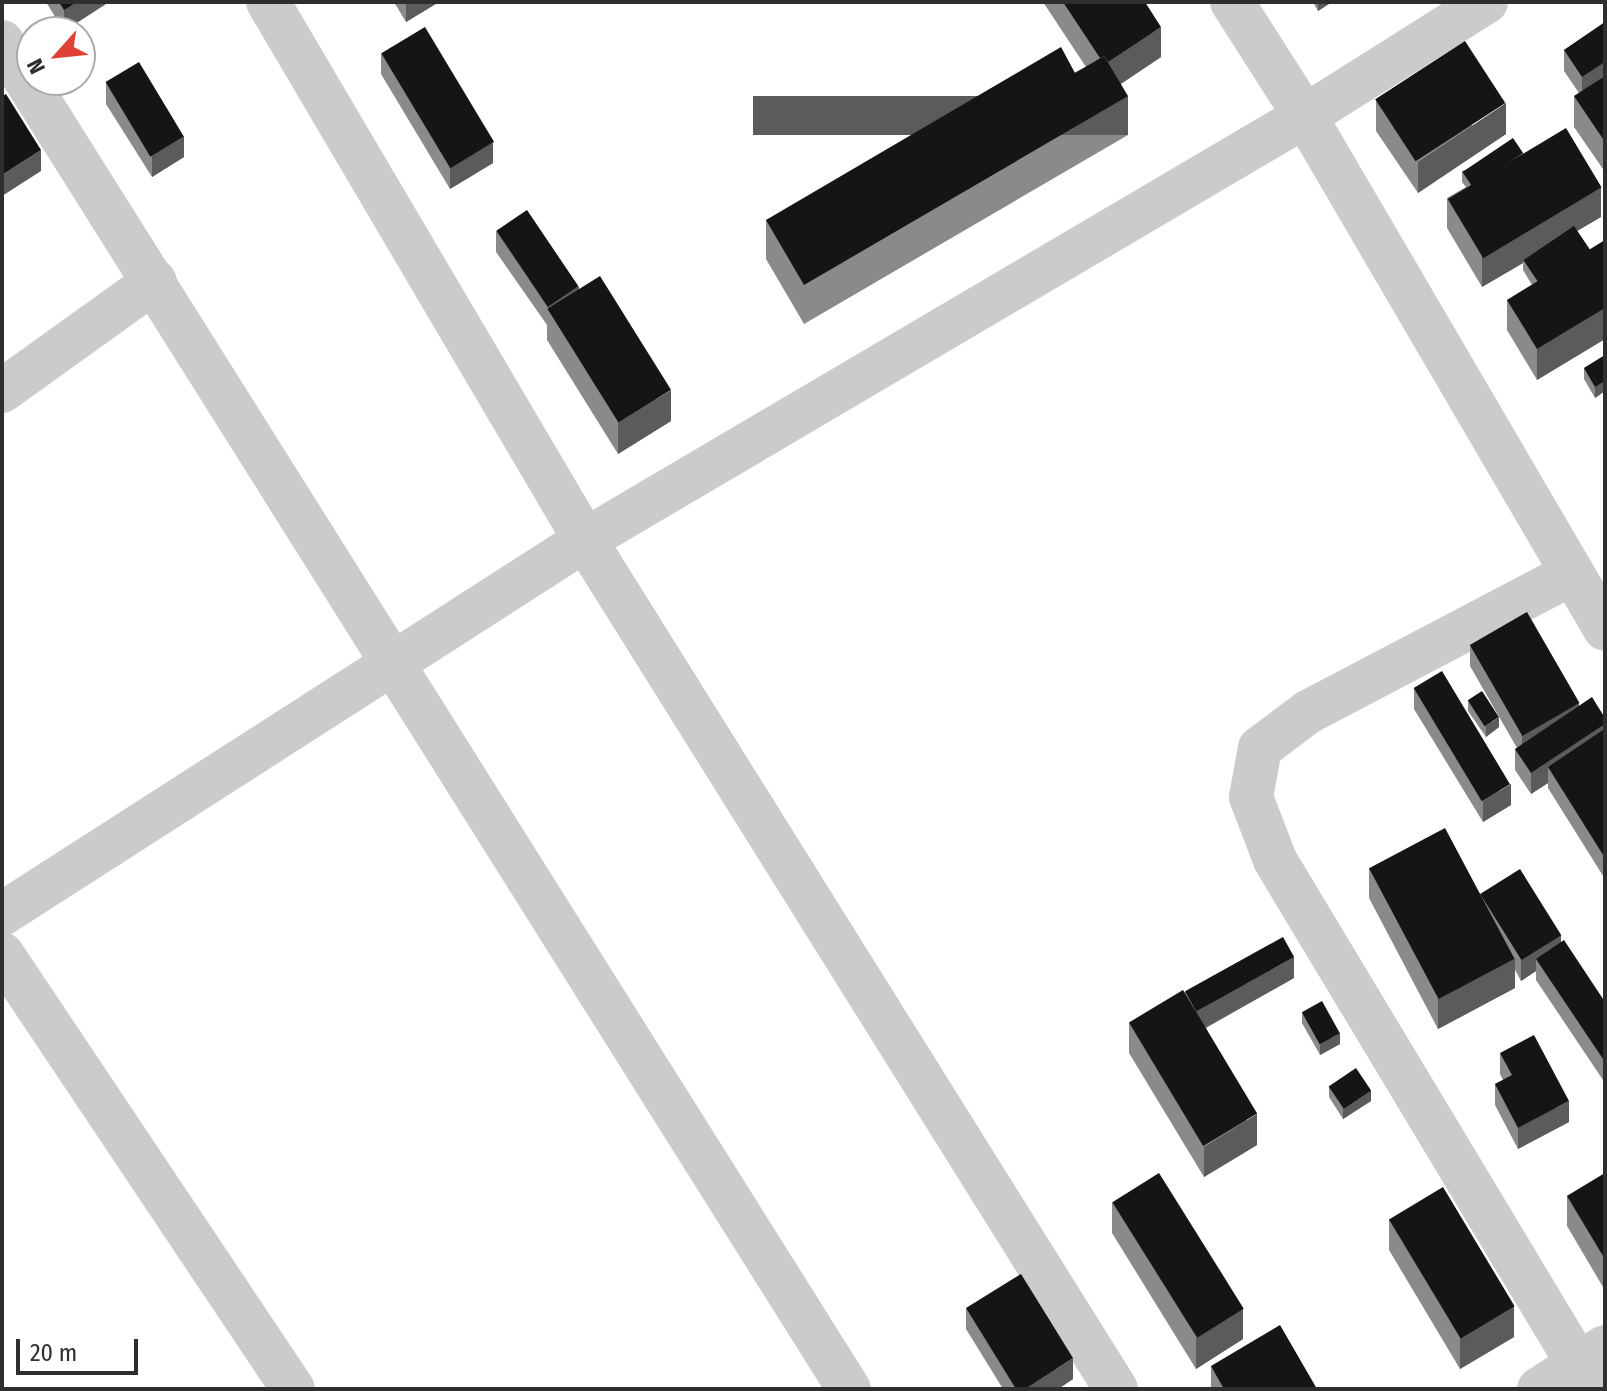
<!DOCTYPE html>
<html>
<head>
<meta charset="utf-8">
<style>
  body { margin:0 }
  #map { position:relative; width:1607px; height:1391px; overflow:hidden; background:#fff; font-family:"Fira Sans Condensed",sans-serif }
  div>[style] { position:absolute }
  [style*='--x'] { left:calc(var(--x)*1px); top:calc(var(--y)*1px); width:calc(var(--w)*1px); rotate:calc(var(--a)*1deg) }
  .street>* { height:44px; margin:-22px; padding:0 22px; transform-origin:22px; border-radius:22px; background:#cbcbcb }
  .wall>* { inset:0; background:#8a8a8a }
  .shaded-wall>* { inset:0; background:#5b5b5b; transform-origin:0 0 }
  .building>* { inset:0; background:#151515; transform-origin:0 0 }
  span { translate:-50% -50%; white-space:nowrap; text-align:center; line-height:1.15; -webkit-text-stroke:8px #fff; paint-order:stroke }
  .frame { position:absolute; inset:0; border:4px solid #2e2e2e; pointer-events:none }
  .north { position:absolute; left:16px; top:16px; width:80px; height:80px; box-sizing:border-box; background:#fff; border:2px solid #ababab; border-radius:50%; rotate:243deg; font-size:22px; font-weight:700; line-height:32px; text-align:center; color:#2e2e2e }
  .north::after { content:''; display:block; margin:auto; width:28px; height:36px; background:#df4136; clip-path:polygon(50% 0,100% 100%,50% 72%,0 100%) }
  .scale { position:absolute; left:16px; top:1339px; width:122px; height:36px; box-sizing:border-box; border:4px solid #2e2e2e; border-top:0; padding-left:10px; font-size:24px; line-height:28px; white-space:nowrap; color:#2e2e2e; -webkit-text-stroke:6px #fff; paint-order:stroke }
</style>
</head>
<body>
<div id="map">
  <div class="street">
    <div style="--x:268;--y:2;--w:624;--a:59.49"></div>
    <div style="--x:585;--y:540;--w:1001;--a:57.98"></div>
    <div style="--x:1232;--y:2;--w:135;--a:57.4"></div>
    <div style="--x:1305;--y:116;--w:594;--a:59.68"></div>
    <div style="--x:2;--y:42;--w:1591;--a:57.84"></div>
    <div style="--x:2;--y:391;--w:188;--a:-35.7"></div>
    <div style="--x:1571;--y:574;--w:297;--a:152.3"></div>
    <div style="--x:1308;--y:712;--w:60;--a:143.1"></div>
    <div style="--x:1260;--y:748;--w:50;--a:100.4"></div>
    <div style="--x:1251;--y:797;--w:67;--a:69.1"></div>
    <div style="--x:1275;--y:860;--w:617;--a:58.99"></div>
    <div style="--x:2;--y:914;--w:693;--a:-32.68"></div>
    <div style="--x:585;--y:540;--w:836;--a:-30.49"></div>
    <div style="--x:1305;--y:116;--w:214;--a:-32.2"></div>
    <div style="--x:2;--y:954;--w:523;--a:56.22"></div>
    <div style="--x:1539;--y:1389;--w:78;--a:-32.5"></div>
  </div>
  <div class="wall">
    <div style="clip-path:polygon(46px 2px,109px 2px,64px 31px)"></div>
    <div style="clip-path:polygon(394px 2px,439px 2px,406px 22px)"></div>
    <div style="clip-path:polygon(1043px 2px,1145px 2px,1161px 57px,1121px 84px,1128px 135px,804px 324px,766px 259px,766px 220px,1086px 67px)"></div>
    <div style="clip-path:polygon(1313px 2px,1332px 2px,1318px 11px)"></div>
    <div style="clip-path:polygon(1605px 22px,1605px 172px,1574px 127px,1574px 96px,1579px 93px,1564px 71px,1564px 50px)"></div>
    <div style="clip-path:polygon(381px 53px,493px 163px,450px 189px,381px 74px)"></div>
    <div style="clip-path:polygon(106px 83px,184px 157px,152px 177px,106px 104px)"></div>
    <div style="clip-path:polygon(1376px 100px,1506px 134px,1418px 193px,1376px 131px)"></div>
    <div style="clip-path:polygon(1523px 153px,1601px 217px,1577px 231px,1590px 250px,1605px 240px,1605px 339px,1537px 380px,1507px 330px,1507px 300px,1532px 285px,1523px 270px,1523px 263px,1482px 287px,1447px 228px,1447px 198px,1466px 187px,1462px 182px,1462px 171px)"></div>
    <div style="clip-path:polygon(496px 231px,579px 289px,671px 421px,618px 454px,547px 340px,547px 325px,496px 252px)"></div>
    <div style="clip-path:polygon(1605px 355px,1605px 391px,1595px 398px,1584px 379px,1584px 368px)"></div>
    <div style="clip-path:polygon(1470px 645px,1579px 706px,1605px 718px,1605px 879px,1548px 788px,1548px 783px,1531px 794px,1515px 770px,1515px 749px,1517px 748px,1470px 666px)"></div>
    <div style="clip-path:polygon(1414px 688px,1511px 805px,1483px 822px,1414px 709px)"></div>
    <div style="clip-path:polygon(1468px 701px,1499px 727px,1486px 737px,1468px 711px)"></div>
    <div style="clip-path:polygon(1369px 868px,1480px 894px,1561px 942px,1605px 1002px,1605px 1083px,1536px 980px,1536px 971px,1521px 981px,1515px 970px,1515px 988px,1438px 1029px,1369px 898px)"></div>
    <div style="clip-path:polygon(1294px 978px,1206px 1028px,1257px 1145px,1204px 1177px,1129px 1053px,1129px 1023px,1185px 992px)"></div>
    <div style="clip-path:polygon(1302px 1012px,1340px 1044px,1320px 1055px,1302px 1023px)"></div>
    <div style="clip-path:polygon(1500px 1053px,1569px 1122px,1518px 1149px,1495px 1105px,1495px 1084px,1503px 1080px,1500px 1074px)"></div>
    <div style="clip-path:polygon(1329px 1087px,1371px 1101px,1343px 1119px,1329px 1097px)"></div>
    <div style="clip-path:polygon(1605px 1173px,1605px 1286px,1603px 1287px,1567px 1226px,1567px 1196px)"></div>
    <div style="clip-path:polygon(1112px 1202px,1243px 1339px,1196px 1369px,1112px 1233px)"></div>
    <div style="clip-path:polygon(1389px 1219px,1514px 1337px,1460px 1369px,1389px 1250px)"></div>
    <div style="clip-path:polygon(966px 1308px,1073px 1379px,1058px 1389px,1003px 1389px,966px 1329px)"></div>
    <div style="clip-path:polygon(1211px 1366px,1317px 1389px,1211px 1389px)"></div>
  </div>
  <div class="shaded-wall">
    <div style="clip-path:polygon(77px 2px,109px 2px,64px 31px,64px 10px)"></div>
    <div style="clip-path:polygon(406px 2px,439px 2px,406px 22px)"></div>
    <div style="clip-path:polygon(1318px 2px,1332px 2px,1318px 11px)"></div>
    <div style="clip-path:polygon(1161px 27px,1161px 57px,1104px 95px,1104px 64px)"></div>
    <div style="clip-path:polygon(1605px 62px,1605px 83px,1582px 98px,1582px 77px)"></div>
    <div style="left:1128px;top:96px;width:39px;height:375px;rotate:90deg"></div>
    <div style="clip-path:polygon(1506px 103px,1506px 134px,1418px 193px,1418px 162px)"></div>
    <div style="clip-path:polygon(184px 136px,184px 157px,152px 177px,152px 156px)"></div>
    <div style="clip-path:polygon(493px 142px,493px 163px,450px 189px,450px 168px)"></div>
    <div style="clip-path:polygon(41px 150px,41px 171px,2px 196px,2px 175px)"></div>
    <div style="clip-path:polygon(1601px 187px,1601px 217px,1524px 262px,1523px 260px,1523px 263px,1482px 287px,1482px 257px)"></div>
    <div style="clip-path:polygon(579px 286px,579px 307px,548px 311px,548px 307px)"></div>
    <div style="clip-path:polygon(1605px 308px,1605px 339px,1537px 380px,1537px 349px)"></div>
    <div style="clip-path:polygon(1605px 381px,1605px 391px,1595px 398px,1595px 387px)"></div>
    <div style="clip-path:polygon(671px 390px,671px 421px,618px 454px,618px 423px)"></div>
    <div style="clip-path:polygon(1579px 703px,1579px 724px,1522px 757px,1522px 736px)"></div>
    <div style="clip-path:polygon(1499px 717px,1499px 727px,1486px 737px,1486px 726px)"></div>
    <div style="clip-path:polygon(1605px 724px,1605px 745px,1548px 767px,1548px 783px,1531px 794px,1531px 773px)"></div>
    <div style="clip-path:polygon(1511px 784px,1511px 805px,1483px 822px,1483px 801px)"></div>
    <div style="clip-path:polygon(1561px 935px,1561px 956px,1536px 959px,1536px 971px,1521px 981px,1521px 960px)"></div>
    <div style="clip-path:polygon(1294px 957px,1294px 978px,1192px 1035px,1192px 1014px)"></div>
    <div style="clip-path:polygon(1515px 958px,1515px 988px,1438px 1029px,1438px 998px)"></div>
    <div style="clip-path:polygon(1340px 1033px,1340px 1044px,1320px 1055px,1320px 1045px)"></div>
    <div style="clip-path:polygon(1371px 1090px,1371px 1101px,1343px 1119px,1343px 1108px)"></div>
    <div style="clip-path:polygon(1569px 1101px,1569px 1122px,1518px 1149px,1518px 1128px)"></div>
    <div style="clip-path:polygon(1257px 1114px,1257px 1145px,1204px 1177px,1204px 1147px)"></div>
    <div style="left:1605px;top:1255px;width:31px;height:2px;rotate:90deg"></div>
    <div style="clip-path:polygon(1514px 1306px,1514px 1337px,1460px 1369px,1460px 1338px)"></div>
    <div style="clip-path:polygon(1243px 1309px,1243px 1339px,1196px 1369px,1196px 1338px)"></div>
    <div style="clip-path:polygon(1073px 1358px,1073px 1379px,1058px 1389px,1025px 1389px)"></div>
  </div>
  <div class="building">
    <div style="clip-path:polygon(59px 2px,77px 2px,64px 10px)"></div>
    <div style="clip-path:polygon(1063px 2px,1145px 2px,1161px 27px,1108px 62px,1104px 56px,1100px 58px)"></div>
    <div style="clip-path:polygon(1605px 22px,1605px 62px,1582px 77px,1564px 50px)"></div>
    <div style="left:425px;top:27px;width:134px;height:51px;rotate:59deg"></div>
    <div style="left:1465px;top:41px;width:74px;height:107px;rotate:57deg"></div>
    <div style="clip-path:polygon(1061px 47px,1075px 73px,1104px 56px,1128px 96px,804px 285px,766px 220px)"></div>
    <div style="left:139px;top:62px;width:87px;height:39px;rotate:59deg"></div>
    <div style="clip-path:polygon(1605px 76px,1605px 142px,1574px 96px)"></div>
    <div style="clip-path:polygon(6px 94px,41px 150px,2px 175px,2px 96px)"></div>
    <div style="left:1566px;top:128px;width:69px;height:138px;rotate:59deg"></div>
    <div style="left:1513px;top:138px;width:18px;height:61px;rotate:56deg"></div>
    <div style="left:527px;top:210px;width:92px;height:37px;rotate:56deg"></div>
    <div style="left:1574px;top:226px;width:29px;height:61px;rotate:56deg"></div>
    <div style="clip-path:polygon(1605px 240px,1605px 308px,1537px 349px,1507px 300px)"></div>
    <div style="left:600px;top:276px;width:134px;height:62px;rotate:58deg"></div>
    <div style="clip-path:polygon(1605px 355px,1605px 381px,1595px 387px,1584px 368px)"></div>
    <div style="left:1527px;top:612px;width:105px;height:66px;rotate:60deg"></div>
    <div style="left:1442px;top:671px;width:132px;height:33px;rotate:59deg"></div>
    <div style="left:1482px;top:691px;width:31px;height:17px;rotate:57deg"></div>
    <div style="clip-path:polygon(1592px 697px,1605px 718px,1605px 724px,1531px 773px,1515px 749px)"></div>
    <div style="clip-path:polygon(1603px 730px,1605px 734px,1605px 858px,1548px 767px)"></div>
    <div style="left:1445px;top:828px;width:148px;height:86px;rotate:62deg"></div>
    <div style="left:1520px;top:869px;width:78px;height:47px;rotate:58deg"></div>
    <div style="left:1283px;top:937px;width:23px;height:112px;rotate:61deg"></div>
    <div style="clip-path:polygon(1564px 940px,1605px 1002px,1605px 1062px,1536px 959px)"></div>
    <div style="left:1183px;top:990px;width:144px;height:63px;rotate:59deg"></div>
    <div style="left:1322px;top:1001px;width:37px;height:23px;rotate:61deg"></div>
    <div style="clip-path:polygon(1534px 1035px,1569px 1101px,1518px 1128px,1495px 1084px,1512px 1075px,1500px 1053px)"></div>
    <div style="left:1356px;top:1068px;width:27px;height:33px;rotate:56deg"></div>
    <div style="left:1159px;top:1173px;width:160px;height:55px;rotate:58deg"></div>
    <div style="clip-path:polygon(1605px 1173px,1605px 1255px,1603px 1256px,1567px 1196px)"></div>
    <div style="left:1443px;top:1187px;width:139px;height:63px;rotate:59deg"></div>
    <div style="clip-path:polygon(1021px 1274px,1073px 1358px,1025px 1389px,1016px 1389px,966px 1308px)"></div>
    <div style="clip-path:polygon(1280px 1325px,1317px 1389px,1224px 1389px,1211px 1366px)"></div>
  </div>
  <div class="frame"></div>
  <div class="north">N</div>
  <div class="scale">20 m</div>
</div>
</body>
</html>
